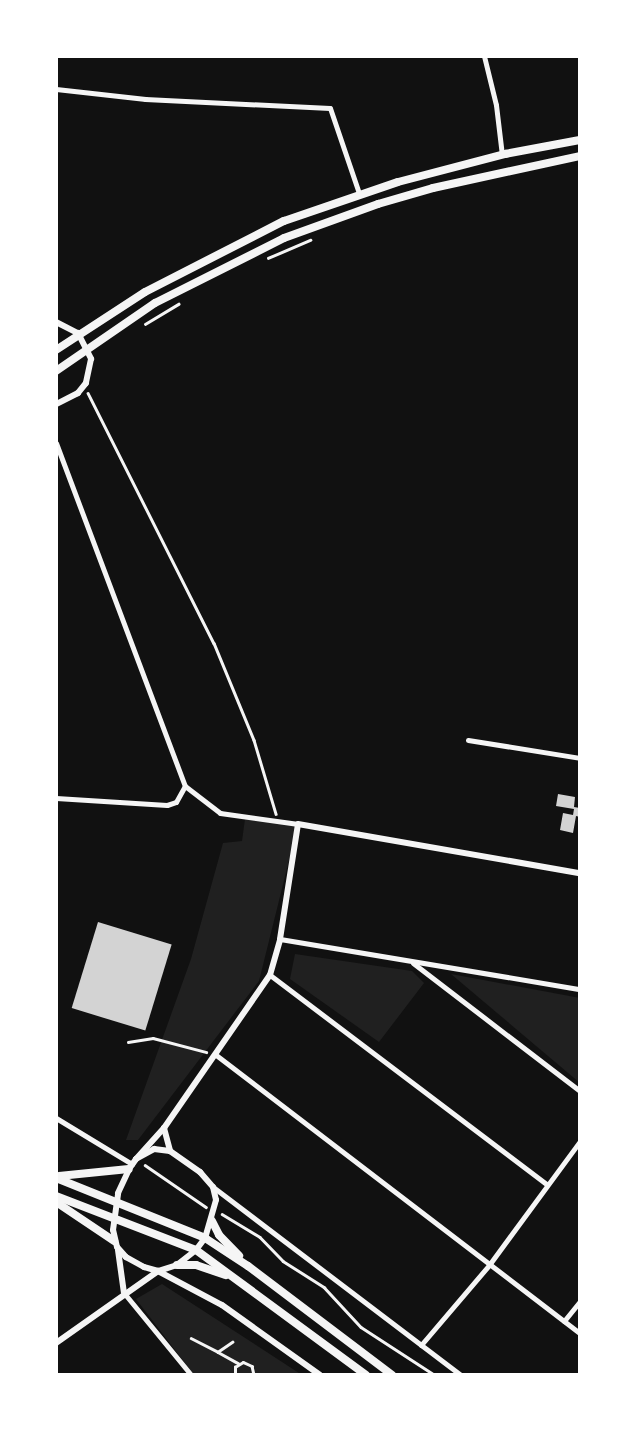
<!DOCTYPE html>
<html>
<head>
<meta charset="utf-8">
<style>
  body { margin:0 }
  #map { position:relative; width:636px; height:1431px; overflow:hidden; background:#111; font-family:"IBM Plex Serif",serif }
  div>[style] { position:absolute }
  [style*='--x'] { left:calc(var(--x)*1px); top:calc(var(--y)*1px); width:calc(var(--w)*1px); rotate:calc(var(--a)*1deg) }
  .green>* { inset:0; background:#202020 }
  .building>* { inset:0; background:#d3d3d3; transform-origin:0 0 }
  .path>* { height:2.5px; margin:-1.25px; padding:0 1.25px; transform-origin:1.25px; border-radius:1.25px; background:#f5f5f5 }
  .minor>* { height:5px; margin:-2.5px; padding:0 2.5px; transform-origin:2.5px; border-radius:2.5px; background:#f5f5f5 }
  .tertiary>* { height:6px; margin:-3px; padding:0 3px; transform-origin:3px; border-radius:3px; background:#f5f5f5 }
  .primary>* { height:8px; margin:-4px; padding:0 4px; transform-origin:4px; border-radius:4px; background:#f5f5f5 }
  span { translate:-50% -50%; white-space:nowrap; text-align:center; line-height:1.15; -webkit-text-stroke:7px #fff; paint-order:stroke }
  .frame { position:absolute; inset:0; border:58px solid #fff; pointer-events:none }
</style>
</head>
<body>
<div id="map">
  <div class="green">
    <div style="clip-path:polygon(245px 819px,298px 824px,259px 981px,138px 1140px,126px 1140px,191px 959px,223px 843px,242px 841px)"></div>
    <div style="clip-path:polygon(295px 954px,412px 971px,424px 983px,379px 1042px,290px 979px)"></div>
    <div style="clip-path:polygon(451px 974px,580px 998px,580px 1083px)"></div>
    <div style="clip-path:polygon(162px 1284px,302px 1375px,194px 1375px,136px 1299px)"></div>
  </div>
  <div class="building">
    <div style="clip-path:polygon(558px 794px,575px 797px,574px 807px,580px 808px,580px 817px,576px 816px,573px 833px,560px 830px,563px 813px,573px 815px,574px 809px,556px 806px)"></div>
    <div style="left:98px;top:922px;width:77px;height:90px;rotate:17deg"></div>
  </div>
  <div class="path">
    <div style="--x:268;--y:258;--w:46;--a:-23.2"></div>
    <div style="--x:145;--y:324;--w:39;--a:-31"></div>
    <div style="--x:88;--y:393;--w:280;--a:63.3"></div>
    <div style="--x:214;--y:643;--w:105;--a:67.6"></div>
    <div style="--x:254;--y:740;--w:77;--a:73.4"></div>
    <div style="--x:128;--y:1042;--w:25;--a:-9"></div>
    <div style="--x:153;--y:1038;--w:55;--a:14.8"></div>
    <div style="--x:145;--y:1165;--w:74;--a:34.5"></div>
    <div style="--x:222;--y:1214;--w:44;--a:31.2"></div>
    <div style="--x:260;--y:1237;--w:33;--a:46"></div>
    <div style="--x:283;--y:1261;--w:49;--a:32.4"></div>
    <div style="--x:324;--y:1287;--w:54;--a:47.2"></div>
    <div style="--x:361;--y:1327;--w:88;--a:33"></div>
    <div style="--x:191;--y:1338;--w:30;--a:27"></div>
    <div style="--x:233;--y:1342;--w:18;--a:146"></div>
    <div style="--x:218;--y:1352;--w:23;--a:29"></div>
    <div style="--x:235;--y:1375;--w:8;--a:-90"></div>
    <div style="--x:235;--y:1367;--w:9;--a:-32"></div>
    <div style="--x:243;--y:1362;--w:10;--a:24"></div>
    <div style="--x:252;--y:1366;--w:9;--a:77"></div>
  </div>
  <div class="minor">
    <div style="--x:484;--y:56;--w:50;--a:76.2"></div>
    <div style="--x:496;--y:105;--w:50;--a:83.2"></div>
    <div style="--x:56;--y:89;--w:90;--a:6.4"></div>
    <div style="--x:145;--y:99;--w:185;--a:2.8"></div>
    <div style="--x:330;--y:108;--w:90;--a:71.2"></div>
    <div style="--x:56;--y:443;--w:366;--a:69.4"></div>
    <div style="--x:468;--y:740;--w:113;--a:9.1"></div>
    <div style="--x:56;--y:798;--w:111;--a:3.6"></div>
    <div style="--x:167;--y:805;--w:9;--a:-18"></div>
    <div style="--x:176;--y:802;--w:18;--a:-61"></div>
    <div style="--x:185;--y:786;--w:44;--a:37.6"></div>
    <div style="--x:220;--y:813;--w:79;--a:8"></div>
    <div style="--x:280;--y:939;--w:304;--a:9.5"></div>
    <div style="--x:413;--y:963;--w:210;--a:37.5"></div>
    <div style="--x:270;--y:975;--w:346;--a:37.1"></div>
    <div style="--x:216;--y:1055;--w:458;--a:37.4"></div>
    <div style="--x:56;--y:1118;--w:89;--a:31.2"></div>
    <div style="--x:213;--y:1187;--w:311;--a:37.2"></div>
    <div style="--x:124;--y:1293;--w:106;--a:50.7"></div>
    <div style="--x:564;--y:1321;--w:26;--a:-51"></div>
    <div style="--x:421;--y:1345;--w:105;--a:-49.6"></div>
    <div style="--x:489;--y:1265;--w:154;--a:-53.7"></div>
  </div>
  <div class="tertiary">
    <div style="--x:56;--y:322;--w:25;--a:27"></div>
    <div style="--x:78;--y:333;--w:29;--a:63"></div>
    <div style="--x:91;--y:359;--w:25;--a:102"></div>
    <div style="--x:86;--y:383;--w:13;--a:129"></div>
    <div style="--x:78;--y:393;--w:25;--a:153"></div>
    <div style="--x:164;--y:1128;--w:24;--a:75"></div>
    <div style="--x:154;--y:1149;--w:16;--a:7"></div>
    <div style="--x:170;--y:1151;--w:37;--a:35"></div>
    <div style="--x:200;--y:1172;--w:20;--a:49"></div>
    <div style="--x:213;--y:1187;--w:13;--a:77"></div>
    <div style="--x:216;--y:1200;--w:40;--a:106"></div>
    <div style="--x:205;--y:1238;--w:15;--a:127"></div>
    <div style="--x:196;--y:1250;--w:24;--a:142"></div>
    <div style="--x:177;--y:1265;--w:20;--a:162"></div>
    <div style="--x:158;--y:1271;--w:15;--a:-164"></div>
    <div style="--x:144;--y:1267;--w:21;--a:-151"></div>
    <div style="--x:126;--y:1257;--w:13;--a:-132"></div>
    <div style="--x:117;--y:1247;--w:17;--a:-103"></div>
    <div style="--x:113;--y:1230;--w:37;--a:-82"></div>
    <div style="--x:118;--y:1193;--w:26;--a:-65"></div>
    <div style="--x:129;--y:1169;--w:12;--a:-55"></div>
    <div style="--x:136;--y:1159;--w:21;--a:-29"></div>
    <div style="--x:136;--y:1159;--w:42;--a:-47.9"></div>
    <div style="--x:164;--y:1128;--w:186;--a:-55.3"></div>
    <div style="--x:270;--y:975;--w:37;--a:-74"></div>
    <div style="--x:280;--y:939;--w:116;--a:-81.1"></div>
    <div style="--x:298;--y:824;--w:286;--a:9.9"></div>
    <div style="--x:118;--y:1250;--w:43;--a:82.1"></div>
    <div style="--x:158;--y:1271;--w:72;--a:28"></div>
    <div style="--x:222;--y:1305;--w:120;--a:35.5"></div>
    <div style="--x:56;--y:1343;--w:125;--a:-35.2"></div>
  </div>
  <div class="primary">
    <div style="--x:56;--y:350;--w:106;--a:-33.1"></div>
    <div style="--x:145;--y:292;--w:156;--a:-27.1"></div>
    <div style="--x:284;--y:221;--w:120;--a:-18.9"></div>
    <div style="--x:398;--y:182;--w:111;--a:-14.7"></div>
    <div style="--x:505;--y:154;--w:76;--a:-10.6"></div>
    <div style="--x:56;--y:371;--w:120;--a:-34.5"></div>
    <div style="--x:155;--y:303;--w:144;--a:-26.7"></div>
    <div style="--x:284;--y:238;--w:100;--a:-19.9"></div>
    <div style="--x:378;--y:204;--w:57;--a:-16.2"></div>
    <div style="--x:433;--y:188;--w:150;--a:-12.3"></div>
    <div style="--x:59;--y:1176;--w:70;--a:-5.7"></div>
    <div style="--x:56;--y:1178;--w:161;--a:21.9"></div>
    <div style="--x:205;--y:1238;--w:51;--a:33.1"></div>
    <div style="--x:248;--y:1266;--w:181;--a:37.1"></div>
    <div style="--x:56;--y:1196;--w:150;--a:21.1"></div>
    <div style="--x:196;--y:1250;--w:211;--a:36.3"></div>
    <div style="--x:56;--y:1202;--w:70;--a:33.9"></div>
    <div style="--x:212;--y:1221;--w:16;--a:63"></div>
    <div style="--x:219;--y:1235;--w:29;--a:46"></div>
    <div style="--x:177;--y:1265;--w:19;--a:0"></div>
    <div style="--x:196;--y:1265;--w:31;--a:19"></div>
  </div>
  <div class="frame"></div>
</div>
</body>
</html>
